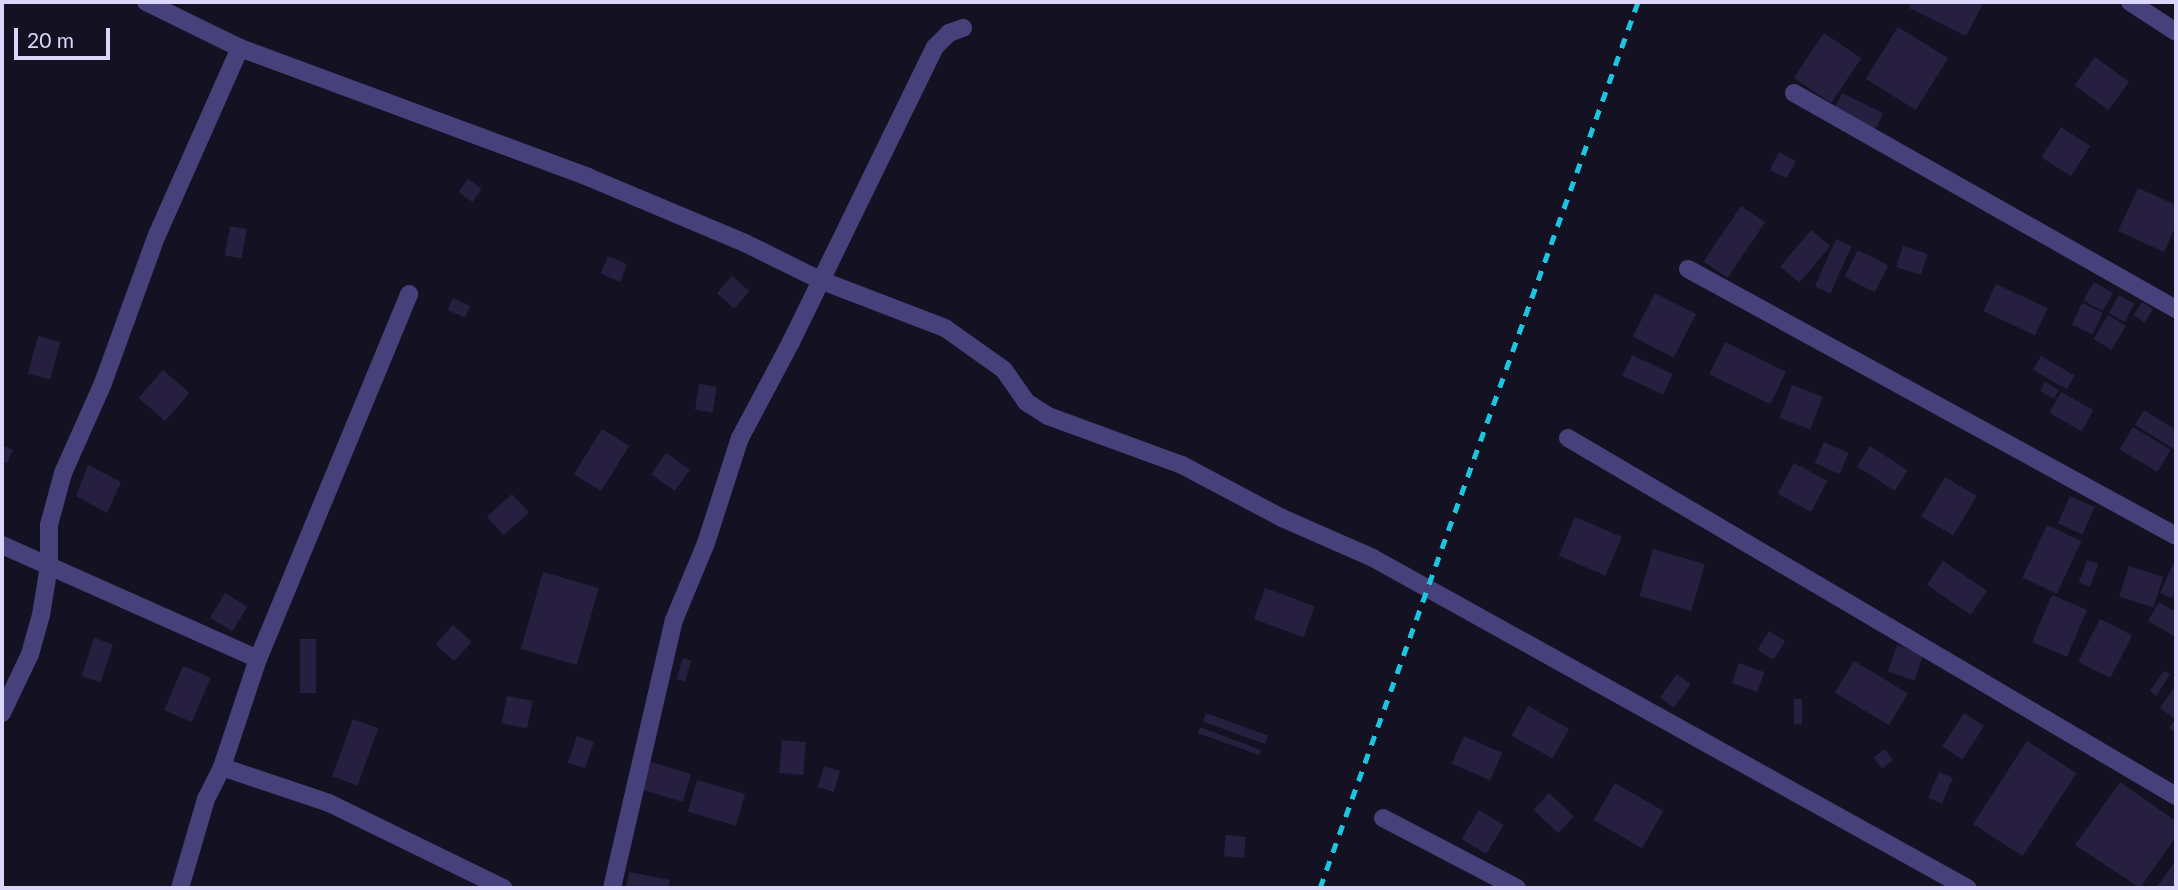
<!DOCTYPE html>
<html>
<head>
<meta charset="utf-8">
<style>
  body { margin:0 }
  #map { position:relative; width:2178px; height:890px; overflow:hidden; background:#141122; font-family:Lato,sans-serif }
  div>[style] { position:absolute }
  [style*='--x'] { left:calc(var(--x)*1px); top:calc(var(--y)*1px); width:calc(var(--w)*1px); rotate:calc(var(--a)*1deg) }
  .building>* { inset:0; background:#271f40; transform-origin:0 0 }
  .minor>* { height:18px; margin:-9px; padding:0 9px; transform-origin:9px; border-radius:9px; background:#46417b }
  .rail>* { height:5px; margin-top:-2.5px; transform-origin:0; background:repeating-linear-gradient(90deg,#1cc5e0 0 10px,transparent 0 19px) }
  span { translate:-50% -50%; white-space:nowrap; text-align:center; line-height:1.15; -webkit-text-stroke:5px #141122; paint-order:stroke }
  .frame { position:absolute; inset:0; border:4px solid #dcd6fa; pointer-events:none }
  .scale { position:absolute; left:14px; top:28px; width:96px; height:32px; box-sizing:border-box; border:4px solid #dcd6fa; border-top:0; padding-left:9px; font-size:21px; line-height:24px; white-space:nowrap; color:#dcd6fa; -webkit-text-stroke:5px #141122; paint-order:stroke }
</style>
</head>
<body>
<div id="map">
  <div class="building">
    <div style="clip-path:polygon(1912px 2px,1984px 2px,1966px 36px,1909px 8px)"></div>
    <div style="left:1898px;top:27px;width:59px;height:61px;rotate:32deg"></div>
    <div style="left:1824px;top:33px;width:45px;height:54px;rotate:34deg"></div>
    <div style="left:2095px;top:57px;width:42px;height:35px;rotate:36deg"></div>
    <div style="left:1842px;top:93px;width:46px;height:20px;rotate:26deg"></div>
    <div style="left:2061px;top:127px;width:35px;height:36px;rotate:33deg"></div>
    <div style="left:1779px;top:152px;width:19px;height:20px;rotate:28deg"></div>
    <div style="left:468px;top:179px;width:17px;height:16px;rotate:36deg"></div>
    <div style="clip-path:polygon(2138px 188px,2176px 205px,2176px 226px,2164px 252px,2118px 231px)"></div>
    <div style="left:1741px;top:206px;width:29px;height:67px;rotate:34deg"></div>
    <div style="left:230px;top:226px;width:17px;height:30px;rotate:10deg"></div>
    <div style="left:1811px;top:230px;width:25px;height:48px;rotate:40deg"></div>
    <div style="left:1836px;top:239px;width:17px;height:52px;rotate:24deg"></div>
    <div style="left:1903px;top:246px;width:26px;height:22px;rotate:18deg"></div>
    <div style="left:1858px;top:250px;width:34px;height:30px;rotate:27deg"></div>
    <div style="left:608px;top:256px;width:21px;height:19px;rotate:23deg"></div>
    <div style="left:732px;top:276px;width:23px;height:23px;rotate:41deg"></div>
    <div style="left:2094px;top:282px;width:22px;height:21px;rotate:30deg"></div>
    <div style="left:1996px;top:284px;width:57px;height:30px;rotate:25deg"></div>
    <div style="left:1655px;top:293px;width:46px;height:49px;rotate:27deg"></div>
    <div style="left:2119px;top:295px;width:18px;height:21px;rotate:29deg"></div>
    <div style="left:453px;top:298px;width:19px;height:13px;rotate:25deg"></div>
    <div style="left:2142px;top:302px;width:13px;height:16px;rotate:32deg"></div>
    <div style="left:2082px;top:303px;width:23px;height:24px;rotate:25deg"></div>
    <div style="left:2108px;top:315px;width:21px;height:28px;rotate:31deg"></div>
    <div style="left:38px;top:336px;width:23px;height:39px;rotate:15deg"></div>
    <div style="left:1725px;top:342px;width:68px;height:36px;rotate:26deg"></div>
    <div style="left:1632px;top:355px;width:45px;height:23px;rotate:25deg"></div>
    <div style="left:2041px;top:356px;width:39px;height:16px;rotate:30deg"></div>
    <div style="left:163px;top:370px;width:35px;height:37px;rotate:41deg"></div>
    <div style="left:2045px;top:382px;width:16px;height:10px;rotate:30deg"></div>
    <div style="left:699px;top:384px;width:18px;height:26px;rotate:9deg"></div>
    <div style="left:1792px;top:385px;width:33px;height:35px;rotate:21deg"></div>
    <div style="left:2061px;top:392px;width:37px;height:24px;rotate:29deg"></div>
    <div style="clip-path:polygon(2144px 410px,2176px 430px,2174px 449px,2135px 425px)"></div>
    <div style="left:2133px;top:427px;width:44px;height:26px;rotate:31deg"></div>
    <div style="left:602px;top:429px;width:32px;height:53px;rotate:32deg"></div>
    <div style="left:1824px;top:442px;width:27px;height:23px;rotate:24deg"></div>
    <div style="clip-path:polygon(2px 445px,13px 450px,7px 463px,2px 461px)"></div>
    <div style="left:1870px;top:446px;width:45px;height:24px;rotate:33deg"></div>
    <div style="left:666px;top:453px;width:29px;height:26px;rotate:35deg"></div>
    <div style="left:1794px;top:463px;width:38px;height:35px;rotate:28deg"></div>
    <div style="clip-path:polygon(88px 465px,121px 482px,107px 513px,76px 496px)"></div>
    <div style="left:1945px;top:477px;width:37px;height:46px;rotate:31deg"></div>
    <div style="left:512px;top:494px;width:25px;height:34px;rotate:48deg"></div>
    <div style="left:2070px;top:496px;width:27px;height:30px;rotate:24deg"></div>
    <div style="left:1575px;top:517px;width:51px;height:42px;rotate:23deg"></div>
    <div style="left:2047px;top:525px;width:38px;height:58px;rotate:25deg"></div>
    <div style="left:1653px;top:549px;width:54px;height:49px;rotate:16deg"></div>
    <div style="left:2087px;top:560px;width:12px;height:24px;rotate:20deg"></div>
    <div style="left:1943px;top:561px;width:53px;height:29px;rotate:34deg"></div>
    <div style="clip-path:polygon(2174px 562px,2176px 588px,2172px 598px,2160px 593px)"></div>
    <div style="left:2129px;top:566px;width:36px;height:32px;rotate:18deg"></div>
    <div style="left:543px;top:572px;width:58px;height:80px;rotate:16deg"></div>
    <div style="left:1265px;top:588px;width:53px;height:33px;rotate:20deg"></div>
    <div style="left:225px;top:593px;width:26px;height:29px;rotate:31deg"></div>
    <div style="left:2052px;top:595px;width:38px;height:51px;rotate:23deg"></div>
    <div style="clip-path:polygon(2159px 602px,2176px 612px,2174px 636px,2148px 621px)"></div>
    <div style="left:2100px;top:619px;width:36px;height:48px;rotate:27deg"></div>
    <div style="left:453px;top:625px;width:25px;height:26px;rotate:42deg"></div>
    <div style="left:1769px;top:631px;width:19px;height:22px;rotate:32deg"></div>
    <div style="left:94px;top:638px;width:20px;height:40px;rotate:18deg"></div>
    <div style="left:300px;top:639px;width:16px;height:54px"></div>
    <div style="left:1897px;top:645px;width:28px;height:28px;rotate:19deg"></div>
    <div style="left:683px;top:658px;width:9px;height:22px;rotate:18deg"></div>
    <div style="left:1854px;top:661px;width:63px;height:37px;rotate:31deg"></div>
    <div style="left:1739px;top:663px;width:27px;height:21px;rotate:20deg"></div>
    <div style="left:183px;top:666px;width:30px;height:48px;rotate:23deg"></div>
    <div style="clip-path:polygon(2164px 671px,2170px 674px,2156px 696px,2150px 691px)"></div>
    <div style="left:1677px;top:674px;width:17px;height:29px;rotate:36deg"></div>
    <div style="clip-path:polygon(2176px 685px,2176px 733px,2169px 728px,2175px 719px,2160px 708px)"></div>
    <div style="left:507px;top:696px;width:26px;height:28px;rotate:11deg"></div>
    <div style="left:1794px;top:699px;width:8px;height:25px"></div>
    <div style="left:1528px;top:706px;width:47px;height:34px;rotate:29deg"></div>
    <div style="left:1206px;top:713px;width:66px;height:9px;rotate:20deg"></div>
    <div style="left:1964px;top:713px;width:24px;height:40px;rotate:33deg"></div>
    <div style="left:353px;top:719px;width:27px;height:61px;rotate:20deg"></div>
    <div style="clip-path:polygon(1200px 727px,1261px 750px,1259px 755px,1198px 733px)"></div>
    <div style="left:577px;top:736px;width:18px;height:28px;rotate:19deg"></div>
    <div style="left:1464px;top:736px;width:42px;height:30px;rotate:24deg"></div>
    <div style="left:782px;top:740px;width:24px;height:33px;rotate:5deg"></div>
    <div style="left:2027px;top:741px;width:59px;height:99px;rotate:33deg"></div>
    <div style="left:1885px;top:749px;width:14px;height:14px;rotate:54deg"></div>
    <div style="left:651px;top:762px;width:42px;height:29px;rotate:17deg"></div>
    <div style="left:824px;top:766px;width:17px;height:22px;rotate:17deg"></div>
    <div style="left:1939px;top:772px;width:15px;height:28px;rotate:23deg"></div>
    <div style="left:697px;top:780px;width:50px;height:33px;rotate:16deg"></div>
    <div style="clip-path:polygon(2120px 782px,2176px 821px,2176px 837px,2140px 888px,2075px 845px)"></div>
    <div style="left:1615px;top:783px;width:56px;height:43px;rotate:30deg"></div>
    <div style="left:1549px;top:793px;width:34px;height:23px;rotate:43deg"></div>
    <div style="left:1479px;top:810px;width:29px;height:34px;rotate:31deg"></div>
    <div style="left:1226px;top:835px;width:20px;height:21px;rotate:6deg"></div>
    <div style="clip-path:polygon(2176px 860px,2176px 888px,2156px 888px)"></div>
    <div style="clip-path:polygon(629px 872px,670px 880px,668px 888px,626px 888px)"></div>
  </div>
  <div class="minor">
    <div style="--x:146;--y:2;--w:105;--a:26.1"></div>
    <div style="--x:240;--y:48;--w:371;--a:20.3"></div>
    <div style="--x:588;--y:177;--w:170;--a:22.8"></div>
    <div style="--x:745;--y:243;--w:84;--a:26.3"></div>
    <div style="--x:820;--y:280;--w:134;--a:21"></div>
    <div style="--x:945;--y:328;--w:72;--a:35.4"></div>
    <div style="--x:1004;--y:370;--w:39;--a:55"></div>
    <div style="--x:1026;--y:402;--w:26;--a:32"></div>
    <div style="--x:1048;--y:416;--w:143;--a:20.1"></div>
    <div style="--x:1182;--y:465;--w:113;--a:27.9"></div>
    <div style="--x:1282;--y:518;--w:99;--a:23.7"></div>
    <div style="--x:1373;--y:558;--w:680;--a:29.05"></div>
    <div style="--x:2130;--y:2;--w:55;--a:33.1"></div>
    <div style="--x:1794;--y:93;--w:439;--a:29.5"></div>
    <div style="--x:1688;--y:269;--w:556;--a:28.68"></div>
    <div style="--x:1568;--y:438;--w:706;--a:30.49"></div>
    <div style="--x:2;--y:545;--w:280;--a:24"></div>
    <div style="--x:2;--y:713;--w:65;--a:-64.6"></div>
    <div style="--x:30;--y:654;--w:41;--a:-74.2"></div>
    <div style="--x:41;--y:615;--w:50;--a:-80.7"></div>
    <div style="--x:49;--y:566;--w:41;--a:-90"></div>
    <div style="--x:49;--y:525;--w:54;--a:-74.9"></div>
    <div style="--x:63;--y:473;--w:98;--a:-66"></div>
    <div style="--x:103;--y:383;--w:158;--a:-70"></div>
    <div style="--x:157;--y:235;--w:205;--a:-66.1"></div>
    <div style="--x:222;--y:767;--w:113;--a:18.6"></div>
    <div style="--x:329;--y:803;--w:194;--a:26"></div>
    <div style="--x:1383;--y:818;--w:151;--a:27.6"></div>
    <div style="--x:180;--y:888;--w:93;--a:-73.7"></div>
    <div style="--x:206;--y:799;--w:36;--a:-63"></div>
    <div style="--x:222;--y:767;--w:114;--a:-71.6"></div>
    <div style="--x:258;--y:659;--w:395;--a:-67.5"></div>
    <div style="--x:612;--y:888;--w:275;--a:-77"></div>
    <div style="--x:674;--y:620;--w:83;--a:-67.4"></div>
    <div style="--x:706;--y:543;--w:110;--a:-72.1"></div>
    <div style="--x:740;--y:438;--w:109;--a:-62"></div>
    <div style="--x:791;--y:342;--w:328;--a:-64"></div>
    <div style="--x:935;--y:47;--w:20;--a:-45"></div>
    <div style="--x:949;--y:33;--w:15;--a:-20"></div>
  </div>
  <div class="rail">
    <div style="--x:1320;--y:888;--w:941;--a:-70.26"></div>
  </div>
  <div class="frame"></div>
  <div class="scale">20 m</div>
</div>
</body>
</html>
